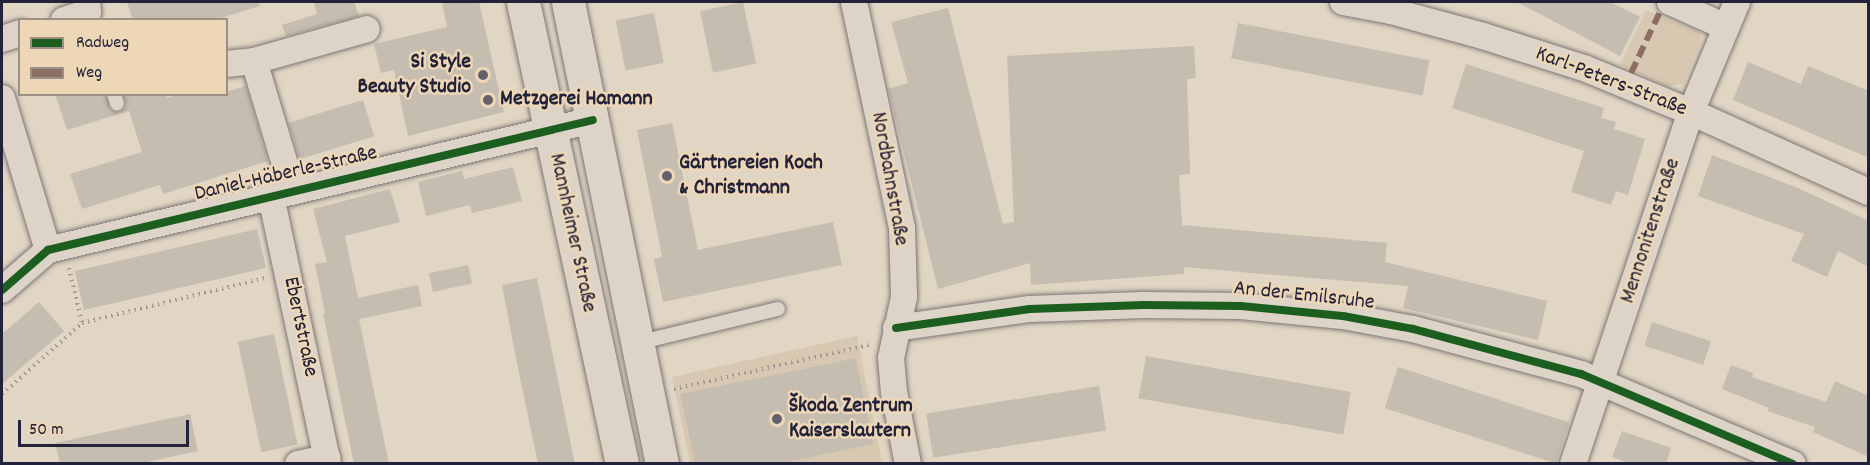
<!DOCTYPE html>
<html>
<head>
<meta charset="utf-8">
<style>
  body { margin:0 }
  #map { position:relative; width:1870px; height:465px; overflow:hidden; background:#e1d5c3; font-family:Dekko,sans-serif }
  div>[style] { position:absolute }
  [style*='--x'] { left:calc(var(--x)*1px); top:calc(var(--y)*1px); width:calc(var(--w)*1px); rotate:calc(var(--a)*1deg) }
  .built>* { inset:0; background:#d8c8b2 }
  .building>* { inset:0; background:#c6bdb1; transform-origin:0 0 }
  .path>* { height:4px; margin-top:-2px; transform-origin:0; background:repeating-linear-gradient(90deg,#a09a94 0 1.5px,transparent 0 6px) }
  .roads { filter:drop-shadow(0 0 2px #7c7774) drop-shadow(0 0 2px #7c7774) }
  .lane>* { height:14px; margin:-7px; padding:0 7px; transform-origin:7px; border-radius:7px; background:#ddd4c7 }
  .street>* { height:26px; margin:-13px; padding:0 13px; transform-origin:13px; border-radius:13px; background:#ddd4c7 }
  .secondary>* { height:33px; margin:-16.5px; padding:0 16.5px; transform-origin:16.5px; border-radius:16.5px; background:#ddd4c7 }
  .quiet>* { height:6px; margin-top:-3px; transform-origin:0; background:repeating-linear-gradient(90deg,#8d6e63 0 12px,transparent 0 18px) }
  .cycleway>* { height:8px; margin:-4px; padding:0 4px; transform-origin:4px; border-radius:4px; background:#1b5e20 }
  .dots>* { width:16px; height:16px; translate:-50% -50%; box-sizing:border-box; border:3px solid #eed7b6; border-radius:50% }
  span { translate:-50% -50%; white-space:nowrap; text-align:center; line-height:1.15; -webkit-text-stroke:5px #eed7b6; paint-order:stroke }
  .poi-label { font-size:22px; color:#22223b; font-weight:700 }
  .right { translate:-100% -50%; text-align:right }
  .left { translate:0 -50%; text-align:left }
  .street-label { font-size:22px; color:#22223b }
  .frame { position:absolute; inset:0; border:3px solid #22223b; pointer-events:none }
  .legend { position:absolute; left:18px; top:18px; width:210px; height:78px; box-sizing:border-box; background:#eed7b6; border:2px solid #9c8f85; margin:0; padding:8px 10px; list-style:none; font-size:18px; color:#22223b }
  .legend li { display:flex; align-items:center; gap:12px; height:30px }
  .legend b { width:30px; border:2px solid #9c8f85 }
  .scale { position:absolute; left:18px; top:420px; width:171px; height:27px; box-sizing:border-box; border:3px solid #22223b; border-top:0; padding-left:8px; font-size:18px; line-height:21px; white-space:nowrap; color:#22223b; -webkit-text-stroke:4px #eed7b6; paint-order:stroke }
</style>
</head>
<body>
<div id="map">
  <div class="built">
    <div style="clip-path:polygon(1646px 10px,1696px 30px,1701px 35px,1700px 43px,1683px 84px,1668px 86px,1620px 65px)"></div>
    <div style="clip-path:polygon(857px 336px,882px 463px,690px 463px,672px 377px)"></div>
  </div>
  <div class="building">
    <div style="clip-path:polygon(127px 2px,259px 2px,260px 6px,215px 20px,133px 20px)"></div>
    <div style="clip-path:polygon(314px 2px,354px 2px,359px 16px,286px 36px,282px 25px,317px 14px)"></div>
    <div style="clip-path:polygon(442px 2px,479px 2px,504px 112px,408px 136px,394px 70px,381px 73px,374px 44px,447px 27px)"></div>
    <div style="left:743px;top:2px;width:63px;height:44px;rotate:78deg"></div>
    <div style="clip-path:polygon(1517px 2px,1610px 2px,1640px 17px,1620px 56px)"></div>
    <div style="clip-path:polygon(948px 8px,1003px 224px,1014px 222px,1007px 56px,1194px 46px,1196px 78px,1187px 79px,1190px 174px,1179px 175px,1182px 225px,1387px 243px,1385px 262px,1547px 301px,1538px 340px,1403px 308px,1408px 286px,1263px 274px,1184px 267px,1184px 274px,1031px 285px,1030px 263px,938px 289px,888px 89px,908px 83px,891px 22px)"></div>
    <div style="left:654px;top:13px;width:51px;height:39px;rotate:79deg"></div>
    <div style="left:1238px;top:23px;width:195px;height:36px;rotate:11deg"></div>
    <div style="clip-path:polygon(1748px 62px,1801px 84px,1808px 66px,1869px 91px,1869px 158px,1733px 100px)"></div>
    <div style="clip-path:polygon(1466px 64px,1604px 108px,1601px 118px,1616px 122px,1614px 129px,1645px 139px,1628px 195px,1616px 191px,1611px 205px,1571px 192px,1584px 151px,1452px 108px)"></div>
    <div style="clip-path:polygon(246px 86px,268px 161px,163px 194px,160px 185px,82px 209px,70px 174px,142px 152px,129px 111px,67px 130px,55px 94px,105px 94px,110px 110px,119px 113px,126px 107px,124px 94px,167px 94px,167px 98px,179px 94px,226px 94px,226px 92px)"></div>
    <div style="left:363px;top:100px;width:38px;height:78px;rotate:73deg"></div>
    <div style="clip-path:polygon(672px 123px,698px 250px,833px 222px,842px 265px,663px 302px,654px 259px,662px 257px,637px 130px)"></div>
    <div style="clip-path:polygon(1712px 155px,1798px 188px,1869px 221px,1869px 267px,1838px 251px,1827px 277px,1791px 261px,1804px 234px,1698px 196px)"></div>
    <div style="clip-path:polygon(513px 167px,522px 201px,472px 213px,470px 205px,426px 216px,418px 182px,462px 171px,464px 179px)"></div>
    <div style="clip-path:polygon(390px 189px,400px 222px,345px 236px,358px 298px,418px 285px,422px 306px,359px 319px,389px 464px,354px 464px,323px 314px,325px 313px,315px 264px,327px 262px,313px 209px)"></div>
    <div style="left:257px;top:229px;width:40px;height:187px;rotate:77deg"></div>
    <div style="left:468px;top:265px;width:19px;height:40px;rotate:78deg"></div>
    <div style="clip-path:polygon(537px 278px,553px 356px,575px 464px,538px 464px,517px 363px,502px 285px)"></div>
    <div style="clip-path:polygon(39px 302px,64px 331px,2px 384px,2px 334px)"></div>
    <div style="left:1652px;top:322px;width:62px;height:25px;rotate:18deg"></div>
    <div style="left:274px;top:334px;width:113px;height:37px;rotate:78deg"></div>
    <div style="left:1146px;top:356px;width:208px;height:43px;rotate:10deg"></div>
    <div style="clip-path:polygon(856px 358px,873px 444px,778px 464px,695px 464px,680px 394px)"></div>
    <div style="clip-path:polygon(1731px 365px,1753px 373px,1752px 377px,1826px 402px,1835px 381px,1869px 396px,1869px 457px,1813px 432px,1815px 427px,1767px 411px,1769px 408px,1722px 389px)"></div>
    <div style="left:1398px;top:367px;width:180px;height:43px;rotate:18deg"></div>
    <div style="left:1099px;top:386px;width:45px;height:175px;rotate:81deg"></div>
    <div style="clip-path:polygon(190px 414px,198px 451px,138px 464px,60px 464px,55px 443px)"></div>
    <div style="clip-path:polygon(1622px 431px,1671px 448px,1666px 464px,1631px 464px,1612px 457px)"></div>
  </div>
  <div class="path">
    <div style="--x:69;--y:268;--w:57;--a:76.7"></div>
    <div style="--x:674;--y:389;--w:200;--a:-12.7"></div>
    <div style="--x:2;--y:394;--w:107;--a:-41.6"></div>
    <div style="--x:82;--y:323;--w:188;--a:-13.8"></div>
  </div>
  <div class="roads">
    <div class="lane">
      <div style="--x:114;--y:94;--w:10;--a:73"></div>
      <div style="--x:637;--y:343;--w:145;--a:-13.6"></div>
    </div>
    <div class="street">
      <div style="--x:854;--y:2;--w:231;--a:78"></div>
      <div style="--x:902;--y:228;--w:69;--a:88.3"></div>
      <div style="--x:904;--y:297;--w:62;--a:102"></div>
      <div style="--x:891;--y:358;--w:34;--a:85"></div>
      <div style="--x:894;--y:392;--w:73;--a:79"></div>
      <div style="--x:1343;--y:2;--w:49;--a:10.6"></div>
      <div style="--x:1391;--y:11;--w:95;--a:15.2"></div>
      <div style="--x:1483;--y:36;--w:106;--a:17.6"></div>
      <div style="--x:1584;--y:68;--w:116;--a:22.4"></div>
      <div style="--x:1691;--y:112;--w:194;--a:24.3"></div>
      <div style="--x:1670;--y:2;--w:61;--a:24.1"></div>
      <div style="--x:64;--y:20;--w:25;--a:-18"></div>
      <div style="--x:88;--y:12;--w:10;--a:-96"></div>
      <div style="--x:2;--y:39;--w:19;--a:-18"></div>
      <div style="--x:254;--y:61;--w:136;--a:73.3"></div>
      <div style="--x:226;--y:64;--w:28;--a:-6"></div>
      <div style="--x:254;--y:61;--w:117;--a:-15.8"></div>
      <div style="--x:2;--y:98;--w:159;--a:73.2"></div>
      <div style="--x:271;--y:196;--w:274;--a:78"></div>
      <div style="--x:2;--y:290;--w:61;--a:-41"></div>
      <div style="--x:48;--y:250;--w:560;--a:-13.42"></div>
      <div style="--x:896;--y:328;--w:135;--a:-8.1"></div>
      <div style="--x:1030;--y:309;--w:113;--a:-2"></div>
      <div style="--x:1143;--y:305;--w:98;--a:0.6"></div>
      <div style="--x:1241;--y:306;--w:102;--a:5.6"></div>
      <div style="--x:1343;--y:316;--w:71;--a:10.5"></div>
      <div style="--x:1413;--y:329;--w:174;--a:15"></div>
      <div style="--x:1581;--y:374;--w:230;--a:23"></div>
      <div style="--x:298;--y:464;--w:30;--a:-12"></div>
      <div style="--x:1573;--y:464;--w:371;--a:-71.5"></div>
      <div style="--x:1691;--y:112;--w:119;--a:-67.3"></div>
    </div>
    <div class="secondary">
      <div style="--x:523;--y:2;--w:472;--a:77.9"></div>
      <div style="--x:568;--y:2;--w:471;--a:78.5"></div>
    </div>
  </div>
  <div class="quiet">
    <div style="--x:1631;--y:73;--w:68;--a:-64.6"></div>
  </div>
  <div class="cycleway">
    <div style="--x:2;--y:290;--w:61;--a:-41"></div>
    <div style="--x:48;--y:250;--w:560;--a:-13.42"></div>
    <div style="--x:896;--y:328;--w:135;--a:-8.1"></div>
    <div style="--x:1030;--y:309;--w:113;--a:-2"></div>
    <div style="--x:1143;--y:305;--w:98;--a:0.6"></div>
    <div style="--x:1241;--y:306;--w:102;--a:5.6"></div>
    <div style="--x:1343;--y:316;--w:71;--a:10.5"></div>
    <div style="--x:1413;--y:329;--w:174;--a:15"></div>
    <div style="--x:1581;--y:374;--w:230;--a:23"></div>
  </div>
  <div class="dots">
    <div style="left:483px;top:75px;background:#65616b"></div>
    <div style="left:488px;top:100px;background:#65616b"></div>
    <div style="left:667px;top:176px;background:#65616b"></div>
    <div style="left:777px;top:419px;background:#65616b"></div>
  </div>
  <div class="poi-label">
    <span class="right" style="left:471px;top:75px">Si Style<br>Beauty Studio</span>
    <span class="left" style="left:500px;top:100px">Metzgerei Hamann</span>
    <span class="left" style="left:679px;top:176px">Gärtnereien Koch<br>&amp; Christmann</span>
    <span class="left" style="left:789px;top:419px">Škoda Zentrum<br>Kaiserslautern</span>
  </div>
  <div class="street-label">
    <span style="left:1611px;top:82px;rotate:21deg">Karl-Peters-Straße</span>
    <span style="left:286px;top:174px;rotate:-13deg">Daniel-Häberle-Straße</span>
    <span style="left:889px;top:179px;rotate:80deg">Nordbahnstraße</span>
    <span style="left:1651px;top:231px;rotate:-72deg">Mennonitenstraße</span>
    <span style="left:572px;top:233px;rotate:78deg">Mannheimer Straße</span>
    <span style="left:1304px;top:296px;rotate:6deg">An der Emilsruhe</span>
    <span style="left:300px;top:327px;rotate:78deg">Ebertstraße</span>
  </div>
  <div class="frame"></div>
  <ul class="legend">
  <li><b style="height:8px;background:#1b5e20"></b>Radweg</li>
  <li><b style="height:8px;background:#8d6e63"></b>Weg</li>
  </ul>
  <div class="scale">50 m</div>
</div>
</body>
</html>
